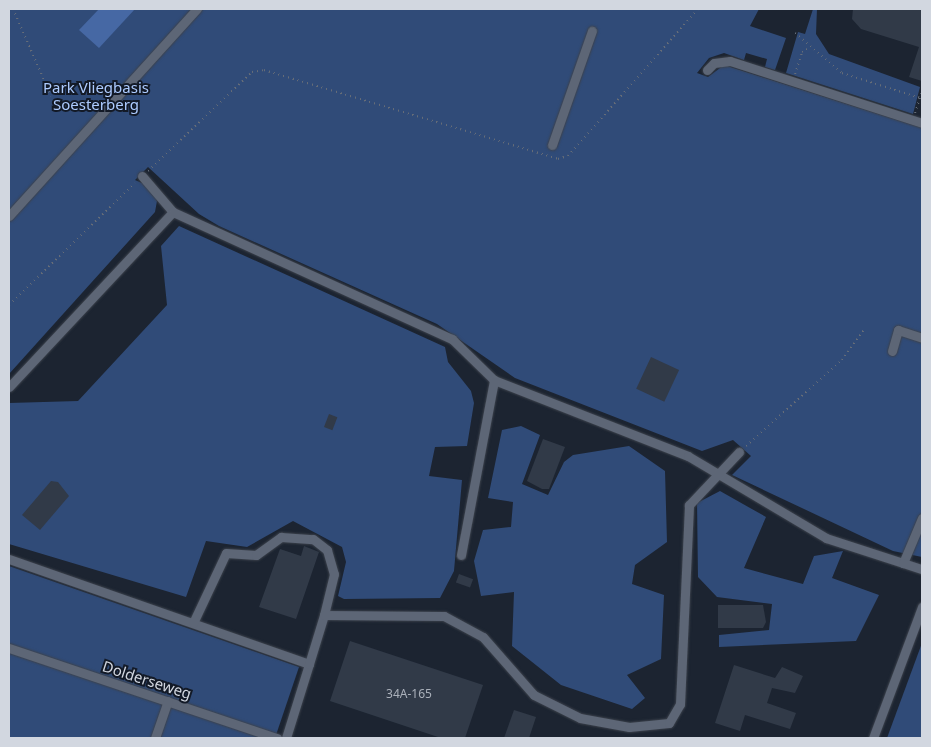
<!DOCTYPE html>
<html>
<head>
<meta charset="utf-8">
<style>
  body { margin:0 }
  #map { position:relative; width:931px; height:747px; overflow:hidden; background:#1c2431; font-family:"Noto Sans",sans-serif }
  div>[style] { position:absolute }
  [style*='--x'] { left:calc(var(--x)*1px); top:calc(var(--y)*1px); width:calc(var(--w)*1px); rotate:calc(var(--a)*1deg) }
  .green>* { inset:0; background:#304b78 }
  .water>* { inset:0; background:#4668a4 }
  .building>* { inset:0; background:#313a48; transform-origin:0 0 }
  .path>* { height:2px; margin-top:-1px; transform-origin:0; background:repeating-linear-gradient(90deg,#666d78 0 1px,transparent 0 5px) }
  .roads { filter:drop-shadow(0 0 1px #3c424c) drop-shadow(0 0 1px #3c424c) }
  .minor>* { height:9px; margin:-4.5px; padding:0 4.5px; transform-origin:4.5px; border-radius:4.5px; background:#5d6676 }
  span { translate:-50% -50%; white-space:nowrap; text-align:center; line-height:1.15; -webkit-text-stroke:4px #131a27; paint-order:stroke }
  .number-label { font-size:12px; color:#aab0ba }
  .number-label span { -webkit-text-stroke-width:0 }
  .park-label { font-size:15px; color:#adcbfe }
  .street-label { font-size:15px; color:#d2d7e0 }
  .frame { position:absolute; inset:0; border:10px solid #d2d7e0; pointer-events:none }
</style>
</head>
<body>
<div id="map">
  <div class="green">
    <div style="clip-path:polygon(9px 9px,759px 9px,750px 26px,786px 38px,775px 70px,765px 67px,767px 59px,746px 53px,744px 60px,724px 53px,709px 58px,697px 73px,708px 77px,724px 65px,922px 128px,922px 557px,893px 551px,732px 475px,751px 456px,733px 440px,702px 451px,515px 378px,437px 324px,219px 226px,199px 214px,148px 167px,135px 180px,151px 187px,157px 201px,155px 212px,9px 374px)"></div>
    <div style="clip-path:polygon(813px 9px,817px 9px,816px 34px,829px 54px,920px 87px,913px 114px,786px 73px,798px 32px,805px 34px)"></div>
    <div style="clip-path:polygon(179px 226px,445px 347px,448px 362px,471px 391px,474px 403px,467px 446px,435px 447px,429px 476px,462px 480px,454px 571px,440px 598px,344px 599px,338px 596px,346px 562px,342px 547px,293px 521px,247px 547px,206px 541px,186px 597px,9px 544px,9px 403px,78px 401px,167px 305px,161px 246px)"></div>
    <div style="clip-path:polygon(521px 426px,540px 435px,522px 484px,548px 495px,564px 462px,573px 455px,629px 446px,665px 471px,667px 542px,635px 565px,632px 584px,664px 595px,661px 659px,627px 675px,645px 698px,632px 709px,561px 685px,512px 646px,514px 592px,481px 596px,474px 561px,483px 530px,511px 527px,513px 502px,488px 498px,502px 430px)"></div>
    <div style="clip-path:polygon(720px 491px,766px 517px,744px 568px,803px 584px,814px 556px,843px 551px,832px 578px,879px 595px,856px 641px,719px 647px,719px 635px,769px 630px,772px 604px,717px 597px,698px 577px,697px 503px)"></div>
    <div style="clip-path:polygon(9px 566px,299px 667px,275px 738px,9px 738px)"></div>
    <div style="clip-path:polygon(922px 643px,922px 738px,887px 738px)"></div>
  </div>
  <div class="water">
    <div style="clip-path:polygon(99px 9px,135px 9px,99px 48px,79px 30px)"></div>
  </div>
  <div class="building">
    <div style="clip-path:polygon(853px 9px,922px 9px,922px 81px,909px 77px,919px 47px,861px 29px,852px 19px)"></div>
    <div style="left:651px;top:357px;width:31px;height:35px;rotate:25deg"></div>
    <div style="left:329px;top:414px;width:9px;height:14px;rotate:21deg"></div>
    <div style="clip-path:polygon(543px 439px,565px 447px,549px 489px,542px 489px,527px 481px)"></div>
    <div style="clip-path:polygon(51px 481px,58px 482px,69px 496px,40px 530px,22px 515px)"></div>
    <div style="clip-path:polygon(304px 546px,319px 552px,296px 619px,259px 607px,280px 549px,301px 556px)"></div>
    <div style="left:459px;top:574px;width:15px;height:9px;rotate:20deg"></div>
    <div style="clip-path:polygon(718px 605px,763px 605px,766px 622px,763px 628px,718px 628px)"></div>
    <div style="clip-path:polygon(350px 641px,483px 685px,465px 738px,441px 738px,330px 701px)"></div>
    <div style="clip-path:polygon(734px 665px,775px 678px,782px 667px,803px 676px,795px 693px,772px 688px,767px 703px,796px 713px,790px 729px,745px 715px,740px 731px,715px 723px)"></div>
    <div style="clip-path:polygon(514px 710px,536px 717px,529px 738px,504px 738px)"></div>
  </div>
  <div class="path">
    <div style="--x:13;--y:9;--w:95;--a:66.4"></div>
    <div style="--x:795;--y:33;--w:62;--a:40.4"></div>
    <div style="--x:842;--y:73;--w:82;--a:17.8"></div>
    <div style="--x:795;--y:74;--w:23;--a:-72"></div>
    <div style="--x:802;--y:52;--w:8;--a:-30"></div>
    <div style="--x:915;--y:113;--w:22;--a:-72"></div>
    <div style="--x:148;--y:171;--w:144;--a:-43.6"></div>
    <div style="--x:252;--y:72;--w:12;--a:-9"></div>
    <div style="--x:264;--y:70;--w:307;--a:16.8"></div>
    <div style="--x:558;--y:159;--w:10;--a:-17"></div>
    <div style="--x:568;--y:156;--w:196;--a:-48.5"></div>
    <div style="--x:9;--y:305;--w:175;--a:-44.1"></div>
    <div style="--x:746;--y:446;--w:129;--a:-41.9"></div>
    <div style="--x:842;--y:360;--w:37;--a:-54"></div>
  </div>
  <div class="roads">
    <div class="minor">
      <div style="--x:707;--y:70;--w:10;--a:-45"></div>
      <div style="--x:714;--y:63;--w:16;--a:-7"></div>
      <div style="--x:730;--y:61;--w:202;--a:17.9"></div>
      <div style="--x:552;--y:145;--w:121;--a:-70.7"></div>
      <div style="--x:142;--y:176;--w:48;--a:49.3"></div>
      <div style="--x:9;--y:216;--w:280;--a:-47.8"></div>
      <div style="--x:892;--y:351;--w:22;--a:-74"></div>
      <div style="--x:898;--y:330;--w:25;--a:18"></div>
      <div style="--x:9;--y:387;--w:240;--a:-46.9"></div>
      <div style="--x:173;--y:212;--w:307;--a:24.5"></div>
      <div style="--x:452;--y:339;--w:59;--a:44.3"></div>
      <div style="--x:494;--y:380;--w:208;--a:21.4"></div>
      <div style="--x:688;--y:456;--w:161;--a:30.7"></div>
      <div style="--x:826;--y:538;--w:81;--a:18"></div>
      <div style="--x:922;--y:518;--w:49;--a:112.9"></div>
      <div style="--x:903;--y:563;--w:20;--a:18"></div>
      <div style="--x:461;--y:555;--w:178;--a:-79.3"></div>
      <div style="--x:9;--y:559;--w:318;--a:19.3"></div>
      <div style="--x:309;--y:664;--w:77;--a:107.3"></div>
      <div style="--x:193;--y:623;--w:77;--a:-64.8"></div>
      <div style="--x:226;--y:553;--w:30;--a:4"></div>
      <div style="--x:256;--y:555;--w:31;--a:-36"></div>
      <div style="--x:281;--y:537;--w:32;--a:4"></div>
      <div style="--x:313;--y:539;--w:18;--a:38"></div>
      <div style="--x:327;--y:550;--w:25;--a:74"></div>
      <div style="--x:334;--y:574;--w:42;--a:103.7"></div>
      <div style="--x:9;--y:648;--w:283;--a:18.6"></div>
      <div style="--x:309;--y:664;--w:51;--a:-73"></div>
      <div style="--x:324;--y:615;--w:120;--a:0.5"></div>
      <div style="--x:444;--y:616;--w:44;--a:28.3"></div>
      <div style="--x:483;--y:637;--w:77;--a:48.7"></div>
      <div style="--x:534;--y:695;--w:51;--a:26.6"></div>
      <div style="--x:580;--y:718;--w:50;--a:10.4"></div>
      <div style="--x:629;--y:727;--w:40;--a:-5.7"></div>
      <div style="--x:669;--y:723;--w:22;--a:-60"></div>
      <div style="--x:680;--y:704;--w:199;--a:-87.4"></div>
      <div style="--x:689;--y:505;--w:73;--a:-46.7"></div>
      <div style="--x:155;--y:738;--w:39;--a:-71"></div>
      <div style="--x:873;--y:738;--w:140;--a:-69.5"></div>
    </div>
  </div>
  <div class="number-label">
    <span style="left:409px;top:694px">34A-165</span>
  </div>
  <div class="park-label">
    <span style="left:96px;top:96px">Park Vliegbasis<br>Soesterberg</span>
  </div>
  <div class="street-label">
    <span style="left:147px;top:680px;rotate:18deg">Dolderseweg</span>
  </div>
  <div class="frame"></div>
</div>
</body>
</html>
